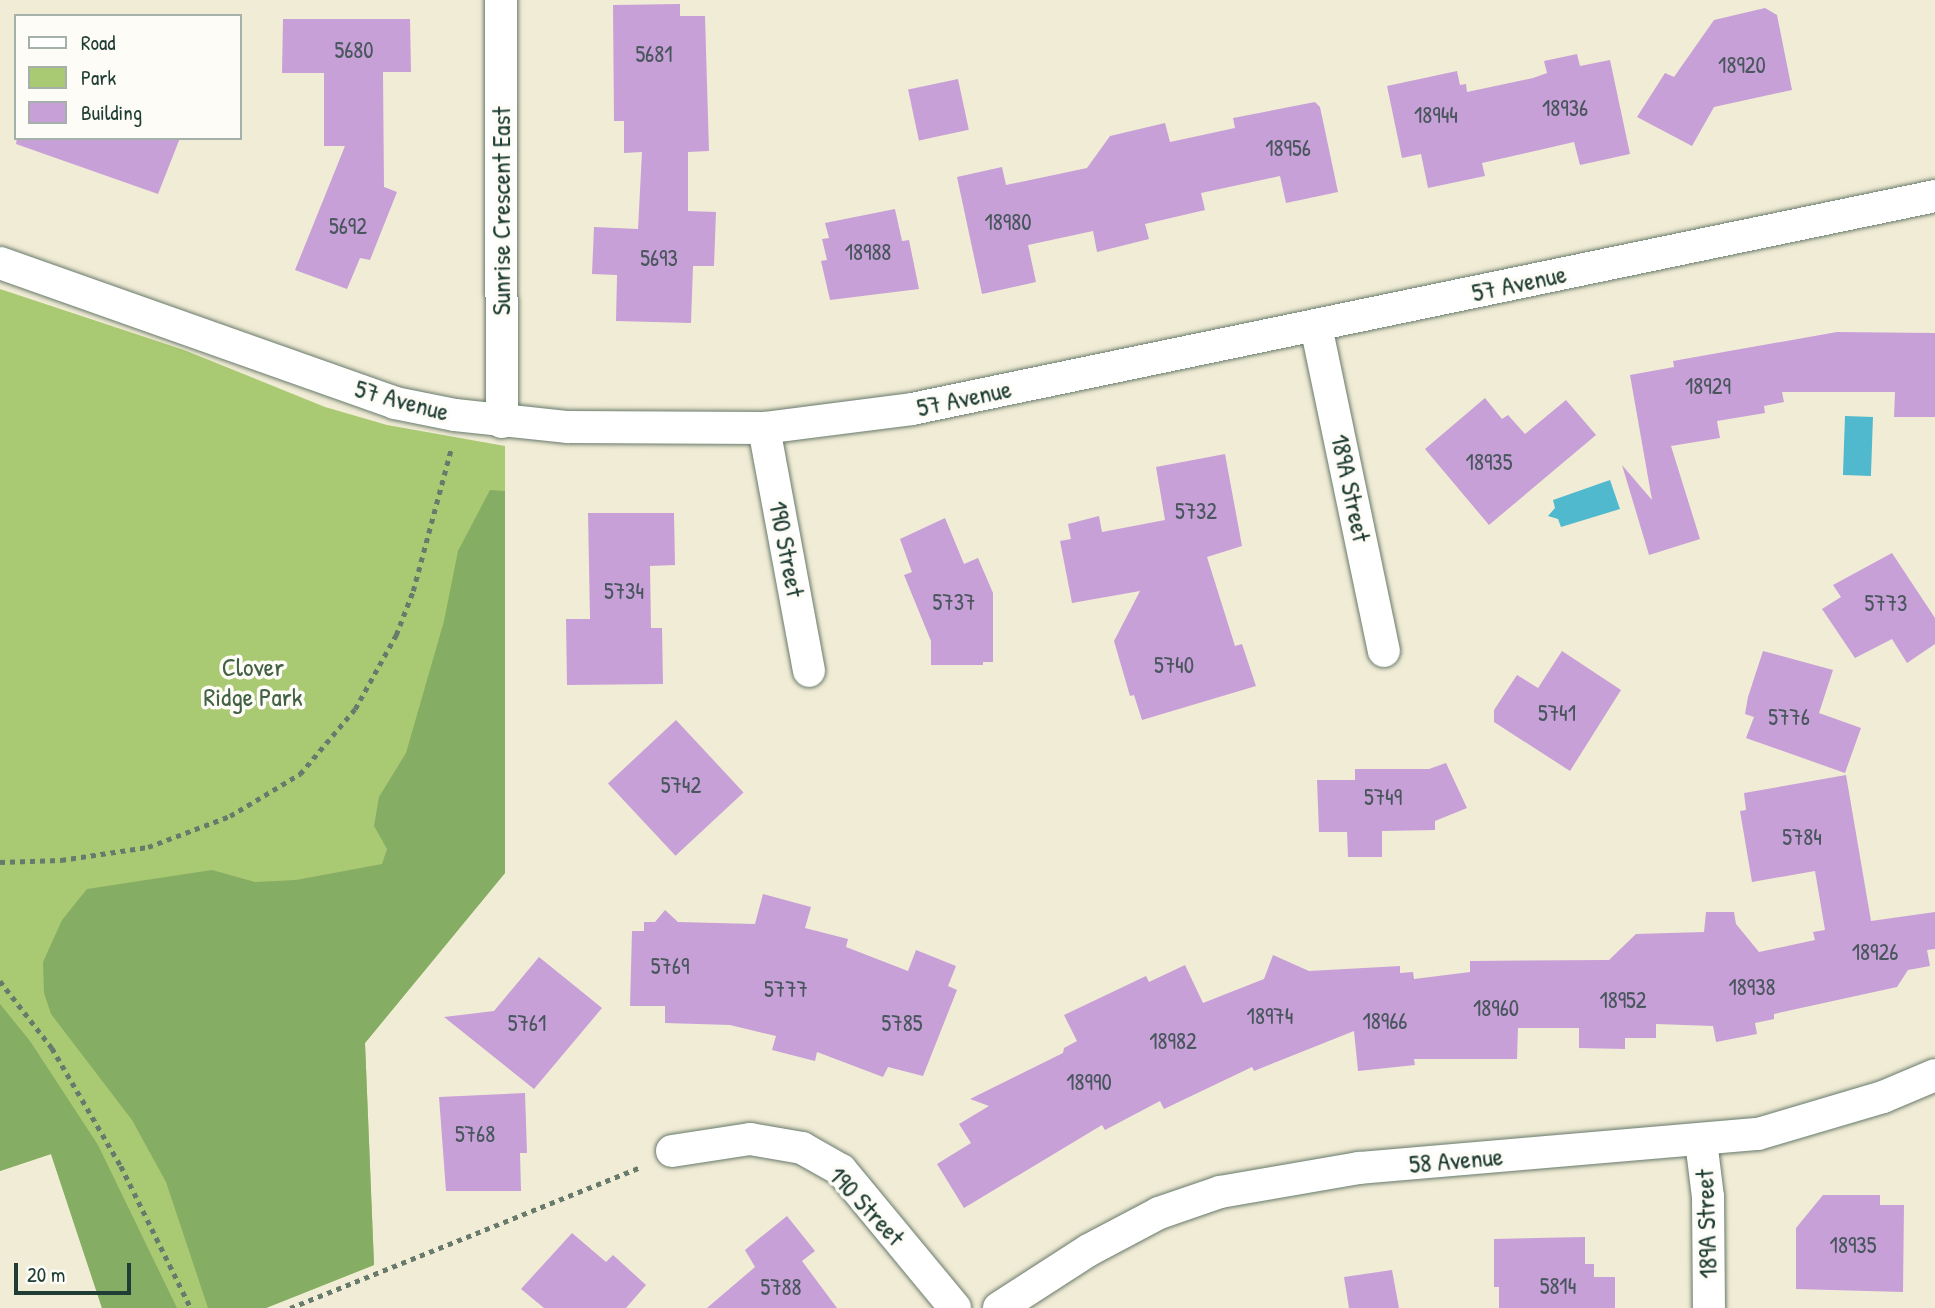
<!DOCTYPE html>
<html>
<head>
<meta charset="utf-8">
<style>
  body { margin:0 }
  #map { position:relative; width:1935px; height:1308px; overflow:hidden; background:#f1ecd5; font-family:"Patrick Hand",sans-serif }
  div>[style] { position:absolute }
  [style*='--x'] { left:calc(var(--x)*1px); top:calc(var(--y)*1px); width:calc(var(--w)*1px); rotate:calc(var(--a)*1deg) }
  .green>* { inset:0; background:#a9c972 }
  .forest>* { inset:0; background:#86ad64 }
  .water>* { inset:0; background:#51b9ce; transform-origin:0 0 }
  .building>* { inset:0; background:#c7a0d8; transform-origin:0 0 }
  .path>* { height:4.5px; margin-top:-2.25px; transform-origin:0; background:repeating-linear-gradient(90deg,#687a6c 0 5px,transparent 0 10px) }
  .roads { filter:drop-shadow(0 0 2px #687a6c) drop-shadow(0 0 2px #687a6c) }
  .street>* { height:32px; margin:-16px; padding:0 16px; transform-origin:16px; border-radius:16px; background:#fff }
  span { translate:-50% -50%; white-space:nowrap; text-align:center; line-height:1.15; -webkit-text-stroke:7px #fdfcf7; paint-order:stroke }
  .number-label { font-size:23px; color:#49565d }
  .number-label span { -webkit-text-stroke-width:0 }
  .street-label { font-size:26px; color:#1f3d34 }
  .park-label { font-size:26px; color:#426044 }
  .legend { position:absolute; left:14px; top:14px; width:228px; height:126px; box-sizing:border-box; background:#fdfcf7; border:2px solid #a4b0a9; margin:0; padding:9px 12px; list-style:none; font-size:21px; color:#1f3d34 }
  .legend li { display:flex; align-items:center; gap:14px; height:35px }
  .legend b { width:35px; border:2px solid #a4b0a9 }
  .scale { position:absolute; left:14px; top:1263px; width:117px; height:32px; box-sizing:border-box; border:4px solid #1f3d34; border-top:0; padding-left:9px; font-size:21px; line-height:24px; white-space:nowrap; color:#1f3d34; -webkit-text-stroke:5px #fdfcf7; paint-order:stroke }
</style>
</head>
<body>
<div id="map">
  <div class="green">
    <div style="clip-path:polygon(0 289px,184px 350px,325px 407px,387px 425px,505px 446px,505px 873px,365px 1043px,374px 1265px,266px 1308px,102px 1308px,51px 1154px,0 1171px)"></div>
  </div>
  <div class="forest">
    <div style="clip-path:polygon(490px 490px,505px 491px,505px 873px,365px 1043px,374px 1265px,266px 1308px,208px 1308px,166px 1182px,132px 1120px,51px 1014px,44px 993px,43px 962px,62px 920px,87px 889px,212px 870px,255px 882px,296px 880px,382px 864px,387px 849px,374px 826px,379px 797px,406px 753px,444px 621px,458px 551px)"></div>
    <div style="clip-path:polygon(0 1004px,30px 1041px,98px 1145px,177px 1308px,102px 1308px,51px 1154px,0 1171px)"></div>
  </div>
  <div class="water">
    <div style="left:1845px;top:416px;width:28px;height:59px;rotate:2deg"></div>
    <div style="clip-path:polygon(1610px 480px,1620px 509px,1561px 527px,1558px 519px,1548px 516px,1555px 508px,1553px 500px)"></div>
  </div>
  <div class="building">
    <div style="clip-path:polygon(680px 4px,680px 16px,705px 16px,709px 151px,688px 152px,688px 211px,716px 212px,714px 266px,693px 266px,691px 323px,616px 321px,617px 275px,592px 274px,594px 227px,638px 229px,642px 152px,624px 153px,624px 121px,614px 121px,613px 5px)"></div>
    <div style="clip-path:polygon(1765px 8px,1777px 15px,1792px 90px,1714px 107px,1692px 146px,1637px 117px,1665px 73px,1674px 77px,1714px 20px)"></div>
    <div style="clip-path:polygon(283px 19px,410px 19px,411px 72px,383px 72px,384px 187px,397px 192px,370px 260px,360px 258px,347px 289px,295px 270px,345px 146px,324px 146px,324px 73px,282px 73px)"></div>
    <div style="clip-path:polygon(1577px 54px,1580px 66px,1610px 60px,1630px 154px,1580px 165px,1574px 142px,1482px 163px,1485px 176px,1428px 188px,1421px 154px,1402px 158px,1387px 86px,1457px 71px,1460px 85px,1466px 84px,1467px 92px,1533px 78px,1547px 73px,1544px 61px)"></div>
    <div style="left:958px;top:79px;width:52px;height:51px;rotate:78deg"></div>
    <div style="clip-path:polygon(1315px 102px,1320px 107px,1338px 192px,1286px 203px,1280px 176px,1201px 193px,1205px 210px,1145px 224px,1149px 239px,1097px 252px,1093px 231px,1028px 245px,1036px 282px,982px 294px,957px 177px,1002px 167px,1006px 185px,1087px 168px,1110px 136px,1165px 123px,1170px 142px,1235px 128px,1233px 118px)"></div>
    <div style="clip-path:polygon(17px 138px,180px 138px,158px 194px,16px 144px)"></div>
    <div style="clip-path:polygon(895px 209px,902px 241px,909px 240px,919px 289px,830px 300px,821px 261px,827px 260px,822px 239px,829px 238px,825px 223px)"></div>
    <div style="clip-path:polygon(1837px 332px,1935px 333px,1935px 417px,1894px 417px,1895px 392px,1782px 392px,1784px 402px,1764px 406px,1765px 413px,1717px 421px,1720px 438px,1671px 446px,1700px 539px,1649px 555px,1622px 465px,1652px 500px,1630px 375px,1674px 367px,1673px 361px)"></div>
    <div style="clip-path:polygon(1485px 398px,1502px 419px,1508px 415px,1525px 434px,1566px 400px,1596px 435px,1489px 525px,1425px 449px)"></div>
    <div style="clip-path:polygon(1225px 454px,1242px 546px,1207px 557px,1235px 646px,1242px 644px,1256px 686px,1142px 720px,1134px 695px,1130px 696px,1114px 641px,1140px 591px,1072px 603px,1060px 541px,1071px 539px,1068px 524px,1099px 516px,1102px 532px,1165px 520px,1156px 467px)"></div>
    <div style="clip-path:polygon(588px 513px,674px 513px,675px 565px,650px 566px,651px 628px,662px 628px,663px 684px,567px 685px,566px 619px,590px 619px)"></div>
    <div style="clip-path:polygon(945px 518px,964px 564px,978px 558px,993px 593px,993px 662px,983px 662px,983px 665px,931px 665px,931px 641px,904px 575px,912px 572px,900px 539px)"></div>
    <div style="clip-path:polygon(1892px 553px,1935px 618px,1935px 644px,1907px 663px,1892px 639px,1855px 658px,1822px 609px,1841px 597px,1833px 585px)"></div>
    <div style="clip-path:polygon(1562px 651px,1621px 690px,1570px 771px,1494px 722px,1494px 710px,1517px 675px,1538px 688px)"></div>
    <div style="clip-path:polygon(1763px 651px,1833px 670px,1819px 713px,1861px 728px,1845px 773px,1746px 738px,1754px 717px,1745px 714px,1748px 697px)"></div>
    <div style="left:676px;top:720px;width:99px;height:93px;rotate:47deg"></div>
    <div style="clip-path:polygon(1446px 763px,1467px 808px,1435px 821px,1435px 830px,1382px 831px,1382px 857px,1348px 857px,1347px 832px,1319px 832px,1317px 780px,1355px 780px,1355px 769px,1429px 769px)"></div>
    <div style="clip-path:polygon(1846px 775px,1871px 921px,1935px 912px,1935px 949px,1927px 950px,1930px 966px,1908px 970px,1897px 987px,1774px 1014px,1774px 1019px,1755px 1023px,1757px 1034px,1716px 1042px,1713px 1026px,1656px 1024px,1656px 1038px,1625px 1038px,1625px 1049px,1579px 1048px,1579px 1028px,1518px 1028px,1517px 1059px,1414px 1059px,1415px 1065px,1358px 1071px,1354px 1031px,1254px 1071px,1252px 1067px,1164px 1109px,1160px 1101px,1105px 1130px,1102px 1125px,964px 1208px,937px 1164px,971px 1143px,959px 1124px,989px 1106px,970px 1099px,1063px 1053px,1064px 1048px,1077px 1041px,1064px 1015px,1146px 976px,1149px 982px,1185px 965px,1203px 1003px,1264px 979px,1273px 955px,1309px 971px,1400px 966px,1400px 973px,1413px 972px,1414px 979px,1470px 972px,1470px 961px,1609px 960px,1636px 934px,1704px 932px,1706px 912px,1734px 912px,1736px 924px,1759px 952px,1815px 940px,1813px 932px,1825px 930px,1815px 871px,1752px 882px,1740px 811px,1746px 810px,1744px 793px)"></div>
    <div style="clip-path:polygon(763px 894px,811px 907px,805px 928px,848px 939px,846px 947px,908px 971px,916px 950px,956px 966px,948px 986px,957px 990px,923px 1076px,888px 1067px,883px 1077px,817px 1052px,815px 1061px,772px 1050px,776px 1036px,730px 1025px,665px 1023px,665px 1006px,630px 1006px,632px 931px,644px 931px,644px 922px,655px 922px,665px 910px,678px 922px,755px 924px)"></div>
    <div style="clip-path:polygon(539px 957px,602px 1008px,534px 1089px,444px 1017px,494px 1011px)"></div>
    <div style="clip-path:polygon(525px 1093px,527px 1153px,520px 1153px,521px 1191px,446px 1191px,439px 1097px)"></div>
    <div style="clip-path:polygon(1823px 1195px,1880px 1195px,1880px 1205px,1904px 1205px,1903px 1292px,1796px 1289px,1796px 1228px)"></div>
    <div style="clip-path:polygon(787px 1216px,815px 1251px,802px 1261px,837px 1308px,707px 1308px,755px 1267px,745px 1250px)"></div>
    <div style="clip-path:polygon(572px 1233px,606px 1262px,613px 1255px,646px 1285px,626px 1308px,544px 1308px,521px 1289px)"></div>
    <div style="clip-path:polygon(1585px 1237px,1585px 1264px,1594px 1264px,1594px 1277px,1615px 1277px,1615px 1308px,1499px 1308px,1499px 1287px,1494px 1287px,1494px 1239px)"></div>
    <div style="clip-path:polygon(1392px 1270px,1399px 1308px,1349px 1308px,1344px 1277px)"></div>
  </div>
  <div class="path">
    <div style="--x:0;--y:862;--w:61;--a:-1.9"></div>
    <div style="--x:61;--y:860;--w:88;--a:-8.5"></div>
    <div style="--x:148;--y:847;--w:88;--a:-20.7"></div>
    <div style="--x:230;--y:816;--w:82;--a:-31"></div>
    <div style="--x:300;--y:774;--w:85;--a:-49.8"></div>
    <div style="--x:355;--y:709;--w:85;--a:-61"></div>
    <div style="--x:396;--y:635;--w:47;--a:-68.9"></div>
    <div style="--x:413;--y:591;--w:147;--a:-75"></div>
    <div style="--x:0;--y:981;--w:85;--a:52.2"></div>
    <div style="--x:52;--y:1048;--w:137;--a:59.7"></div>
    <div style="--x:121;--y:1166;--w:158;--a:63.8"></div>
    <div style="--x:290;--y:1308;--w:377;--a:-21.9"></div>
  </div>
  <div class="roads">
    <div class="street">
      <div style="--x:501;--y:0;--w:422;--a:89.9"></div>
      <div style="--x:0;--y:263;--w:419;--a:19.5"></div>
      <div style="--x:395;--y:403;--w:61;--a:11.3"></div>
      <div style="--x:455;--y:415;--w:114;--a:6.1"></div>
      <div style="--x:568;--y:427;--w:196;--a:0.3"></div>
      <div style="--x:764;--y:428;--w:149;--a:-7.3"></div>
      <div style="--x:912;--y:409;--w:1045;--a:-11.76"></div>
      <div style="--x:1316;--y:326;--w:332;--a:78.2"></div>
      <div style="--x:764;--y:428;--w:247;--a:79.5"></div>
      <div style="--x:1701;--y:1141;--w:56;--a:82.9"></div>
      <div style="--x:1708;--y:1197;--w:111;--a:89.5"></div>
      <div style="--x:672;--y:1151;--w:79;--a:-8.7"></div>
      <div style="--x:750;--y:1139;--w:53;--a:9.8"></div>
      <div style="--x:802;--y:1148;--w:45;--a:29.4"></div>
      <div style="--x:841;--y:1170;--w:179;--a:50.4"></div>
      <div style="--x:999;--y:1308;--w:107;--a:-32.8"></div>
      <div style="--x:1089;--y:1250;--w:79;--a:-27.9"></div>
      <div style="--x:1159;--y:1213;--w:65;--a:-19"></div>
      <div style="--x:1220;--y:1192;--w:141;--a:-9.8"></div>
      <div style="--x:1359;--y:1168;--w:400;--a:-4.9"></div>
      <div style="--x:1758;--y:1134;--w:130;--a:-16.5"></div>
      <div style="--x:1883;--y:1097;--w:56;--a:-22.9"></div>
    </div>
  </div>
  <div class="number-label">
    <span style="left:354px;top:50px">5680</span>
    <span style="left:654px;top:54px">5681</span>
    <span style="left:1742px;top:65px">18920</span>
    <span style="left:1565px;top:108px">18936</span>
    <span style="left:1436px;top:115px">18944</span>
    <span style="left:1288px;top:148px">18956</span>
    <span style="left:1008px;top:222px">18980</span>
    <span style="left:348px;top:226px">5692</span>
    <span style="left:868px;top:252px">18988</span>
    <span style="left:659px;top:258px">5693</span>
    <span style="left:1708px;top:386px">18929</span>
    <span style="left:1489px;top:462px">18935</span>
    <span style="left:1196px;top:511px">5732</span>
    <span style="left:624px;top:591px">5734</span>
    <span style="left:954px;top:602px">5737</span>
    <span style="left:1886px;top:603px">5773</span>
    <span style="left:1174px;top:665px">5740</span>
    <span style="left:1557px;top:713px">5741</span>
    <span style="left:1789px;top:717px">5776</span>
    <span style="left:681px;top:785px">5742</span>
    <span style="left:1383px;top:797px">5749</span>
    <span style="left:1802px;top:837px">5784</span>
    <span style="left:1875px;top:952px">18926</span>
    <span style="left:670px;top:966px">5769</span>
    <span style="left:1752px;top:987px">18938</span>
    <span style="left:786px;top:989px">5777</span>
    <span style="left:1623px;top:1000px">18952</span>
    <span style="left:1496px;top:1008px">18960</span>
    <span style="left:1270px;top:1016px">18974</span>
    <span style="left:1385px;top:1021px">18966</span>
    <span style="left:527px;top:1023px">5761</span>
    <span style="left:902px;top:1023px">5785</span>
    <span style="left:1173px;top:1041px">18982</span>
    <span style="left:1089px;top:1082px">18990</span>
    <span style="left:475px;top:1134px">5768</span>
    <span style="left:1853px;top:1245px">18935</span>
    <span style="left:1558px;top:1286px">5814</span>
    <span style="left:781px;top:1287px">5788</span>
  </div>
  <div class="street-label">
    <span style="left:501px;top:211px;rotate:-90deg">Sunrise Crescent East</span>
    <span style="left:1519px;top:283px;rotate:-12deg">57 Avenue</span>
    <span style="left:964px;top:398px;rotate:-12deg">57 Avenue</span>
    <span style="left:402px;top:400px;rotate:15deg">57 Avenue</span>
    <span style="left:1351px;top:488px;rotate:78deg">189A Street</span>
    <span style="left:787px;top:549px;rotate:79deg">190 Street</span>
    <span style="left:1456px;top:1160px;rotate:-5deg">58 Avenue</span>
    <span style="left:867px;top:1206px;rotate:47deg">190 Street</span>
    <span style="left:1706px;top:1224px;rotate:-92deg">189A Street</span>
  </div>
  <div class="park-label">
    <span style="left:253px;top:682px">Clover<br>Ridge Park</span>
  </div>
  <ul class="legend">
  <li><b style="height:9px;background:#fff"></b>Road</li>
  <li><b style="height:19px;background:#a9c972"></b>Park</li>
  <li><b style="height:19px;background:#c7a0d8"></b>Building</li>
  </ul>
  <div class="scale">20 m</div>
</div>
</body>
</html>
